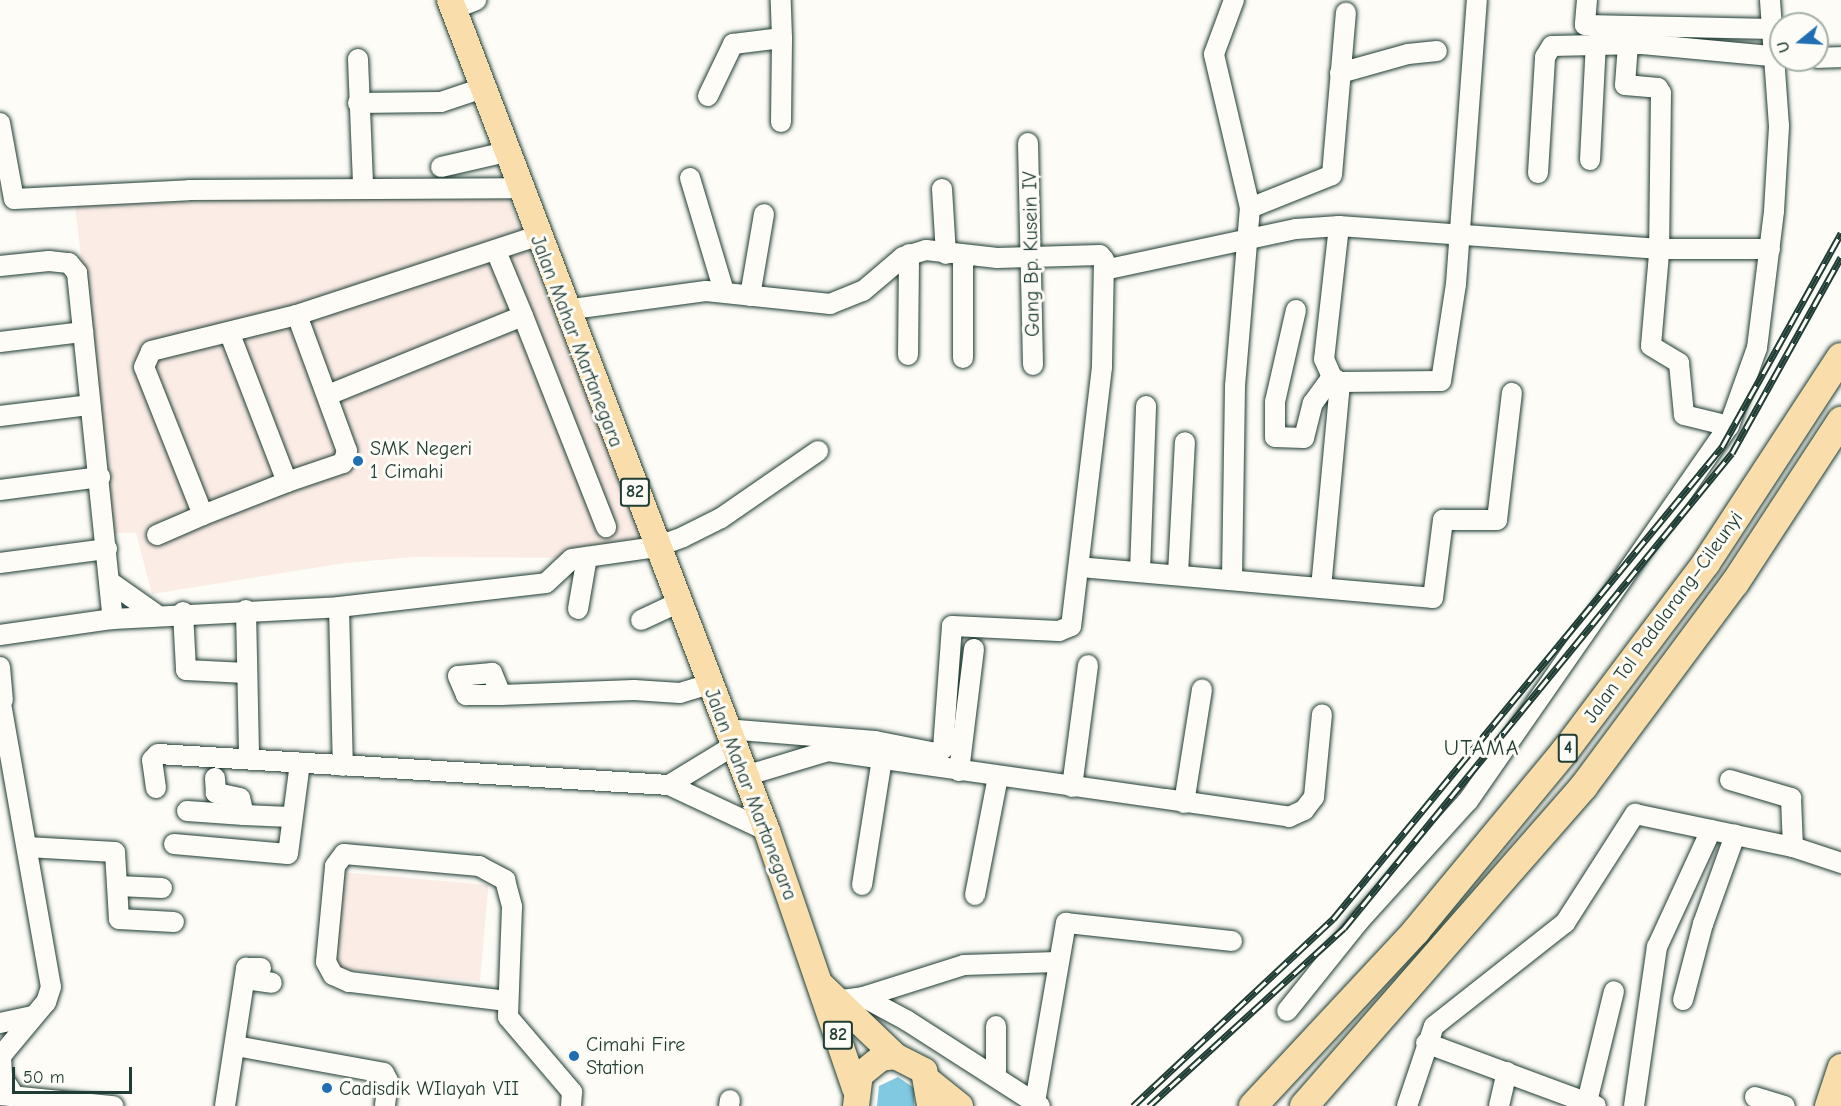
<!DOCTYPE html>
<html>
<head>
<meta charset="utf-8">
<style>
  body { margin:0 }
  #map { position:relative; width:1841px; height:1106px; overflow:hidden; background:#fdfcf7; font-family:"Comic Neue",sans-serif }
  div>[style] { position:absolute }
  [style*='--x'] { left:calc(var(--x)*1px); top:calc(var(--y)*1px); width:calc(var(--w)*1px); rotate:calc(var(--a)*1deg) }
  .built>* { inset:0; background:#fbece6; transform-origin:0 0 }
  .water>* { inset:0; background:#80c9e1 }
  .roads { filter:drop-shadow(0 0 2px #1f3d34) drop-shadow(0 0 2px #1f3d34) }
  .minor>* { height:20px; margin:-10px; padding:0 10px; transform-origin:10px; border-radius:10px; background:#fdfcf7 }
  .major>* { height:26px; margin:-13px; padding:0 13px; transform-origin:13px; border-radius:13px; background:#f9deab }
  .highway>* { height:28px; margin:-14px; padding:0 14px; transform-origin:14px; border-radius:14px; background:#f9deab }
  .rail>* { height:7px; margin-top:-3.5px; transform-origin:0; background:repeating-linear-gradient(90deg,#fdfcf7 0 14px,#1f3d34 0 28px); box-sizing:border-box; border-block:2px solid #1f3d34 }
  .dots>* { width:16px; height:16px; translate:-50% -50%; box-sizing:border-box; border:3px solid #fdfcf7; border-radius:50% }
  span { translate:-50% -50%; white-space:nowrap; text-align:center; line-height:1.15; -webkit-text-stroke:6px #fdfcf7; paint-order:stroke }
  .shield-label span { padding:2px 4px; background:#fdfcf7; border:2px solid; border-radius:4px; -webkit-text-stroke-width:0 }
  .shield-label { font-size:18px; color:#1f3d34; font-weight:700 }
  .street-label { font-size:20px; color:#1f3d34 }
  .poi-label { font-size:20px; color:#1f3d34 }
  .left { translate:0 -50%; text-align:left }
  .quarter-label { font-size:22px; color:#1f3d34; letter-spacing:1.5px }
  .north { position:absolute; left:1769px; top:12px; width:60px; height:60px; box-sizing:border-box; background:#fdfcf7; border:2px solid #a4b0a9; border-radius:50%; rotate:252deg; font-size:16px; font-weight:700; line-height:24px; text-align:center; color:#1f3d34 }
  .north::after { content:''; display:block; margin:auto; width:21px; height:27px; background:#1f6fb2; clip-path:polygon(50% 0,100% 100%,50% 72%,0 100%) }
  .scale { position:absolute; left:12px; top:1067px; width:120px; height:27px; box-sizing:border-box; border:3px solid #1f3d34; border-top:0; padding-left:8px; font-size:18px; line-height:21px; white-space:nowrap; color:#1f3d34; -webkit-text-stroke:4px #fdfcf7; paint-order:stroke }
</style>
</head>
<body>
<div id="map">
  <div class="built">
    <div style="clip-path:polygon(504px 188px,645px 546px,572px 558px,413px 557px,345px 563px,152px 594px,136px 533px,114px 533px,75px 206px)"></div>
    <div style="left:341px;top:872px;width:148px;height:97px;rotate:5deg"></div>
  </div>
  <div class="water">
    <div style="clip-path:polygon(898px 1077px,914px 1088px,914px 1106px,877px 1106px,879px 1086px)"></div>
  </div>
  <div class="roads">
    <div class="minor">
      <div style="--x:1587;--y:0;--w:25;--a:95"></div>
      <div style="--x:1585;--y:25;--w:188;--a:1.2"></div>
      <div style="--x:454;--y:9;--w:24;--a:-22"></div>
      <div style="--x:1628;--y:44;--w:41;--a:94.2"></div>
      <div style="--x:1625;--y:85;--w:33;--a:5"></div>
      <div style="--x:1658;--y:88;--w:6;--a:59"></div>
      <div style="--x:1661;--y:93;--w:161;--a:90.7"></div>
      <div style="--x:1659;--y:254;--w:92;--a:95"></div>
      <div style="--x:1651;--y:346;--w:33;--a:31"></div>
      <div style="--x:1679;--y:363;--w:52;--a:84.5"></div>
      <div style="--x:1684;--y:415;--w:46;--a:13.7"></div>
      <div style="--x:1817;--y:58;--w:24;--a:-2"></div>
      <div style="--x:358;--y:59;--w:127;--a:87.7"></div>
      <div style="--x:1340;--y:73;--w:71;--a:-15.6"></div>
      <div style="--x:1408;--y:54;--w:29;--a:-6"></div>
      <div style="--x:708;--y:96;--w:58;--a:-64.3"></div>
      <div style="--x:733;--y:44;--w:49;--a:-7"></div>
      <div style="--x:782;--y:38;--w:38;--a:-92"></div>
      <div style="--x:358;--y:103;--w:83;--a:-0.7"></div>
      <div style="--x:441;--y:102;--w:44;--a:-18.4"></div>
      <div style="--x:781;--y:122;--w:84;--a:-89.3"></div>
      <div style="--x:0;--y:123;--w:77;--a:79.6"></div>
      <div style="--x:14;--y:199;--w:175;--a:-2.9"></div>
      <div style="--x:189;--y:190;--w:330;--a:-0.3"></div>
      <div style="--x:1028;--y:143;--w:222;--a:88.7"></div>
      <div style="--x:1590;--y:160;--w:117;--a:-87.1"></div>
      <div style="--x:441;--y:167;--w:67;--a:-13"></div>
      <div style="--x:1538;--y:173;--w:116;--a:-86.5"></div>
      <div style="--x:1545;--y:57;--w:13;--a:-58"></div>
      <div style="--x:1552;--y:46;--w:90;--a:-1.3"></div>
      <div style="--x:1642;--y:44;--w:140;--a:5.3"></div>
      <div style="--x:690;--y:178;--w:118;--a:73.3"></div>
      <div style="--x:942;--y:189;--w:65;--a:86.5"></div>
      <div style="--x:1250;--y:208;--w:88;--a:-21.9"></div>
      <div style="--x:1332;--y:175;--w:163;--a:-85.1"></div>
      <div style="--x:1339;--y:226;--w:322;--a:4.1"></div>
      <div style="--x:1660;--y:249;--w:110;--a:0"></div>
      <div style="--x:496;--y:251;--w:70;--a:67.4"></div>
      <div style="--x:963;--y:257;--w:101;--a:90"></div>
      <div style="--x:0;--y:266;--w:49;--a:-5.8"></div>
      <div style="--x:49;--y:261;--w:20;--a:6"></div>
      <div style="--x:69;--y:263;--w:13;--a:51"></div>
      <div style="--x:77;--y:273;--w:348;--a:84.1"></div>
      <div style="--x:1104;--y:270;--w:196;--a:-12.1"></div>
      <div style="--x:1296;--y:229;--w:43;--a:-4"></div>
      <div style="--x:1339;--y:226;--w:134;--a:96.4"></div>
      <div style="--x:1324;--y:359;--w:20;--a:66"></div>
      <div style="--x:1332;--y:377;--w:9;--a:32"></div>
      <div style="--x:1340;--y:382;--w:101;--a:-0.6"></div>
      <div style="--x:1441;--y:381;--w:98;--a:-81.2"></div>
      <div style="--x:1456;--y:284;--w:285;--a:-85.8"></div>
      <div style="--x:750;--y:296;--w:83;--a:-80.3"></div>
      <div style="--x:565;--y:310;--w:142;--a:-7.7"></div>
      <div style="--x:706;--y:291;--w:125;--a:6"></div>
      <div style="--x:830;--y:304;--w:35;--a:-22"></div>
      <div style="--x:863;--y:291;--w:52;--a:-40.4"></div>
      <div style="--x:903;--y:257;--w:24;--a:-17"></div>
      <div style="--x:926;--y:250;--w:71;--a:6.4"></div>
      <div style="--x:997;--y:258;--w:103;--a:-1.7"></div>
      <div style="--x:1100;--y:255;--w:6;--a:51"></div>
      <div style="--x:1104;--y:260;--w:107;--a:91.1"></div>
      <div style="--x:1102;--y:367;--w:261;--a:96.8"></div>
      <div style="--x:1071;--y:626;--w:13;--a:157"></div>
      <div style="--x:1059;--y:631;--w:107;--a:-177.3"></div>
      <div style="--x:952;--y:626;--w:123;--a:94.2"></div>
      <div style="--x:943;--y:749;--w:8;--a:150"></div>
      <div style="--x:936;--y:753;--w:62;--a:-168.9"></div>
      <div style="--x:875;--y:741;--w:148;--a:-175.4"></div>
      <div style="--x:1296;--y:310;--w:94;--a:102.9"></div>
      <div style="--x:1275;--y:402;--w:35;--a:90"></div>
      <div style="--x:1275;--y:437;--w:29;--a:2"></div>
      <div style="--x:1304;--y:438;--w:36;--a:-76"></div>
      <div style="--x:1313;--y:403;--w:32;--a:-54"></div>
      <div style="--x:0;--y:342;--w:84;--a:-6.9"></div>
      <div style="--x:908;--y:355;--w:101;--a:-89.4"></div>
      <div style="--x:328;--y:395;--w:210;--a:-22.1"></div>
      <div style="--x:523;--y:316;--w:227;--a:68.5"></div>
      <div style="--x:0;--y:416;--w:91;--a:-7"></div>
      <div style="--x:287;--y:482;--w:59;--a:-18.7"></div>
      <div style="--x:343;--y:463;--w:13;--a:-72"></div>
      <div style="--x:347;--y:451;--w:145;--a:-110.2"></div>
      <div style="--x:0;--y:490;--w:101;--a:-7.4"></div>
      <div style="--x:203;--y:515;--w:90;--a:-21.4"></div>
      <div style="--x:287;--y:482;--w:159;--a:-111.1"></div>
      <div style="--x:157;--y:535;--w:50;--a:-23.5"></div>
      <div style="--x:203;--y:515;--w:159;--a:-111.7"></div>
      <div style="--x:144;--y:367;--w:17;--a:-66"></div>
      <div style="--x:151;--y:351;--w:150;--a:-13.9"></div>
      <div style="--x:297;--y:315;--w:253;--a:-18.2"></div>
      <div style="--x:0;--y:563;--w:108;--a:-7.5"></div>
      <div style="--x:1079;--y:567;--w:355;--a:5"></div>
      <div style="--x:1433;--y:598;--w:79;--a:-82.7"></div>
      <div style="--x:1443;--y:520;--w:54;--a:0"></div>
      <div style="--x:1497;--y:520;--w:128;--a:-83.3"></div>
      <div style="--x:1140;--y:571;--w:165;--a:-87.9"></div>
      <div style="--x:1178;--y:574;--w:132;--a:-87"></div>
      <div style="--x:1232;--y:578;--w:192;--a:-89.1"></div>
      <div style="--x:1235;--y:386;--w:179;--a:-85.2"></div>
      <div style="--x:1250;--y:208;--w:158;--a:-103.2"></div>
      <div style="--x:1214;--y:54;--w:58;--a:-69.7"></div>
      <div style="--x:110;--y:582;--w:57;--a:35.1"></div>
      <div style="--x:1321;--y:588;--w:207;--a:-84.7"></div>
      <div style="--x:339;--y:607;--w:159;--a:88.6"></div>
      <div style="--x:578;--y:609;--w:53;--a:-80.2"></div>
      <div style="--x:246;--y:610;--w:147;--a:88.8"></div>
      <div style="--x:183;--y:612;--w:58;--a:87"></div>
      <div style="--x:186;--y:670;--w:60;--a:2.9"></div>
      <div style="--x:641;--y:620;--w:40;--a:-25"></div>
      <div style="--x:0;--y:635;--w:114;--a:-8.1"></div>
      <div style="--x:113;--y:619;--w:226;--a:-3"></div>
      <div style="--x:339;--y:607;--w:208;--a:-6.6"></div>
      <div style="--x:546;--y:583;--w:35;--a:-43"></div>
      <div style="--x:572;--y:559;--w:85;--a:-8.1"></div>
      <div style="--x:656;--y:547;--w:29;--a:-20"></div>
      <div style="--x:683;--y:537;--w:42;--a:-26.6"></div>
      <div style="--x:721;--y:518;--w:118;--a:-34.6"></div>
      <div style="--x:0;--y:667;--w:33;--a:85"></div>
      <div style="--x:501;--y:695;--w:24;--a:-112"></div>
      <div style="--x:492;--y:673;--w:34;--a:175"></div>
      <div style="--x:458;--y:676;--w:21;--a:67"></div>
      <div style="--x:466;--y:695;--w:35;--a:0"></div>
      <div style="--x:501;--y:695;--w:133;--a:-2.2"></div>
      <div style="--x:634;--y:690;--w:46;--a:3.7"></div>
      <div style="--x:680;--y:693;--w:30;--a:-17"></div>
      <div style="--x:0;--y:698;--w:293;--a:80"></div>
      <div style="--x:51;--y:987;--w:16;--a:108"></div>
      <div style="--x:46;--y:1002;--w:72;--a:129.9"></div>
      <div style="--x:959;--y:771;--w:123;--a:-83"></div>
      <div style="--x:745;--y:776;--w:87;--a:-16.8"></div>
      <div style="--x:828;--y:751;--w:466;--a:8.1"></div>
      <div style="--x:1289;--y:817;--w:17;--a:-25"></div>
      <div style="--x:1304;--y:810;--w:16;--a:-52"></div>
      <div style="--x:1314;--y:797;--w:83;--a:-84.5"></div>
      <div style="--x:1730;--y:780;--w:64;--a:16.4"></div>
      <div style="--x:1791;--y:798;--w:49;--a:87.7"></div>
      <div style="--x:669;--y:785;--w:75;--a:-31.4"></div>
      <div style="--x:1072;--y:787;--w:123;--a:-82.5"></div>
      <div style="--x:156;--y:788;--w:28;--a:-98"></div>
      <div style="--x:152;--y:760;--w:8;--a:-45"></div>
      <div style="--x:158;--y:754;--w:512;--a:3.47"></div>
      <div style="--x:669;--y:785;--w:108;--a:25.1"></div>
      <div style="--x:1184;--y:803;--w:115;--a:-81"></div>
      <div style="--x:187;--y:811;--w:57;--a:4"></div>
      <div style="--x:244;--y:815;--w:17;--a:-103"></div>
      <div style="--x:240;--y:798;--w:25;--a:-168"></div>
      <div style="--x:216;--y:793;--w:15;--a:-94"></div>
      <div style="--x:244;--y:815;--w:46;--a:2.5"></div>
      <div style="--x:174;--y:844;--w:114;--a:5"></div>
      <div style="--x:288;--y:854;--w:92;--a:-82.5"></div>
      <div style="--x:27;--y:847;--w:88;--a:3.3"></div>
      <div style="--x:115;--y:852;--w:67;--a:86.6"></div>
      <div style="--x:119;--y:919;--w:55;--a:3.1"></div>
      <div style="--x:862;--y:885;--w:128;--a:-81"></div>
      <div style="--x:118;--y:886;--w:44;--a:2.6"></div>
      <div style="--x:975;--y:895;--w:120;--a:-79"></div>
      <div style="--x:245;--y:979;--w:27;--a:8"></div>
      <div style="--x:863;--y:997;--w:106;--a:-17.6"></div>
      <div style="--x:964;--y:965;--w:93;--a:-1.8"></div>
      <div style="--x:842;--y:1000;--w:21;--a:-8"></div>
      <div style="--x:863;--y:997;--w:49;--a:28.1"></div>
      <div style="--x:906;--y:1020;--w:159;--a:32.7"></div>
      <div style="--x:1683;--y:1000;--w:79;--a:-75.3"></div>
      <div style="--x:1703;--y:924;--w:95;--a:-70.2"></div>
      <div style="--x:507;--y:1001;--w:159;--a:-173.1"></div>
      <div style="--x:349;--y:982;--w:17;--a:-156"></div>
      <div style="--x:333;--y:975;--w:15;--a:-118"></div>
      <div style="--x:326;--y:962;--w:96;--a:-84.6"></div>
      <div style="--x:335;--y:866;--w:15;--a:-53"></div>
      <div style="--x:344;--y:854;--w:136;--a:5.1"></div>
      <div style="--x:479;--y:866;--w:30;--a:28"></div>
      <div style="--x:505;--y:880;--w:28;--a:75"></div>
      <div style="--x:512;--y:907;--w:110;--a:92.1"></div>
      <div style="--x:508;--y:1017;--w:99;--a:49.5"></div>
      <div style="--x:572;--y:1092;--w:14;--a:94"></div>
      <div style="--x:1287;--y:1011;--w:115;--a:-51.3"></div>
      <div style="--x:1359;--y:921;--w:162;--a:-47.8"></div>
      <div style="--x:1468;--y:801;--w:457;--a:-55.2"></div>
      <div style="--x:1729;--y:426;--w:83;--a:-70.3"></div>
      <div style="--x:1757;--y:348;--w:138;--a:-82.9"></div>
      <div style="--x:1774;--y:211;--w:85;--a:-86.6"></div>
      <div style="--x:1779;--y:126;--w:126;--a:-94.1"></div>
      <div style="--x:0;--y:1023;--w:33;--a:-12"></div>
      <div style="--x:996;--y:1026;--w:48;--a:90"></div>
      <div style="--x:1426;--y:1043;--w:181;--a:20.3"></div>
      <div style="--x:236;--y:1046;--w:150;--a:10.3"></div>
      <div style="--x:384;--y:1073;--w:9;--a:63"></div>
      <div style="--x:388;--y:1081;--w:25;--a:97"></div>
      <div style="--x:1;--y:1056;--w:21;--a:87"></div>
      <div style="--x:2;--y:1077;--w:27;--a:57"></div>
      <div style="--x:0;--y:1095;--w:114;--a:5.6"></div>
      <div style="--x:1755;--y:1097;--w:31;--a:17"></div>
      <div style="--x:1035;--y:1102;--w:182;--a:-80.2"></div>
      <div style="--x:1066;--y:923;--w:167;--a:6.2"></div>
      <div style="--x:225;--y:1106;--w:140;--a:-81.3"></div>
      <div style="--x:246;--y:968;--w:15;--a:0"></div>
      <div style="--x:729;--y:1106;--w:6;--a:-81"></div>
      <div style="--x:1407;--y:1106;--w:84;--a:-71.4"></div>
      <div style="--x:1434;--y:1026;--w:167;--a:-38.2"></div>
      <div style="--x:1565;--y:923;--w:130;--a:-57.3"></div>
      <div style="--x:1635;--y:814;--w:161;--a:11.8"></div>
      <div style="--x:1793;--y:847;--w:51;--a:18.4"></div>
      <div style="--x:1499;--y:1106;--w:35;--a:-77"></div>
      <div style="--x:1586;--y:1106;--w:118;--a:-76.3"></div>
      <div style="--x:1634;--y:1106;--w:161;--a:-81.8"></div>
      <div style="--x:1657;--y:947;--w:129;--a:-65.2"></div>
    </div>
    <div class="major">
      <div style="--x:450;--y:0;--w:889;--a:69.12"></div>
      <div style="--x:767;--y:831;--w:272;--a:71.1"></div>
      <div style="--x:820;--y:984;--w:104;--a:43.8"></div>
      <div style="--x:929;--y:1081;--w:40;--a:39"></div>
      <div style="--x:856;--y:1106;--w:31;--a:-83"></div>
      <div style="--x:860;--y:1075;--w:27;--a:-39"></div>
      <div style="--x:881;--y:1058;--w:14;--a:-8"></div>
      <div style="--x:895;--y:1056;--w:33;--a:27"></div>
      <div style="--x:924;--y:1071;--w:36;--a:80"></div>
      <div style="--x:1828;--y:1106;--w:41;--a:-71.6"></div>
    </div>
    <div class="highway">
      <div style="--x:1253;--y:1106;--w:239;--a:-47"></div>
      <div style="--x:1416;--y:931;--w:234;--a:-50.4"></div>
      <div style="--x:1565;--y:751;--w:235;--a:-53.1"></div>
      <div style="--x:1706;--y:563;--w:246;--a:-56.8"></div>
      <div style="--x:1304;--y:1106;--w:425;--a:-48.8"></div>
      <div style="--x:1584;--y:786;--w:253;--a:-53.4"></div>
      <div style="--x:1735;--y:583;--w:194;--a:-56.8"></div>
    </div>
  </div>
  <div class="rail">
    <div style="--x:1133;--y:1106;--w:274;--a:-43.1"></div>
    <div style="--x:1333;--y:919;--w:612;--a:-50.51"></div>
    <div style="--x:1722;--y:447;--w:245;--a:-60.9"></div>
    <div style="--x:1149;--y:1106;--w:264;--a:-42.4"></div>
    <div style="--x:1344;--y:928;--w:613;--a:-50.76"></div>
    <div style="--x:1732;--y:453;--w:224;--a:-60.9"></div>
  </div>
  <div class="dots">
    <div style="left:358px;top:461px;background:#1f6fb2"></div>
    <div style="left:574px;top:1056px;background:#1f6fb2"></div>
    <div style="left:327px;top:1088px;background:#1f6fb2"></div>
  </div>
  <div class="shield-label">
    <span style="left:635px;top:492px">82</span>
    <span style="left:1568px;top:748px">4</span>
    <span style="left:838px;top:1035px">82</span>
  </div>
  <div class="street-label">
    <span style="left:1031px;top:254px;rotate:-91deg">Gang Bp. Kusein IV</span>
    <span style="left:577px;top:341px;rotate:69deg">Jalan Mahar Martanegara</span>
    <span style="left:1663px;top:617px;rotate:-54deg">Jalan Tol Padalarang–Cileunyi</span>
    <span style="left:751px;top:794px;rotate:69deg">Jalan Mahar Martanegara</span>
  </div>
  <div class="poi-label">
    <span class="left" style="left:370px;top:460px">SMK Negeri<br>1 Cimahi</span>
    <span class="left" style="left:586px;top:1056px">Cimahi Fire<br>Station</span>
    <span class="left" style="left:339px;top:1088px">Cadisdik WIlayah VII</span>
  </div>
  <div class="quarter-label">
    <span style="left:1482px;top:749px">UTAMA</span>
  </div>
  <div class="north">U</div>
  <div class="scale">50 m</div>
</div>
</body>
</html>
